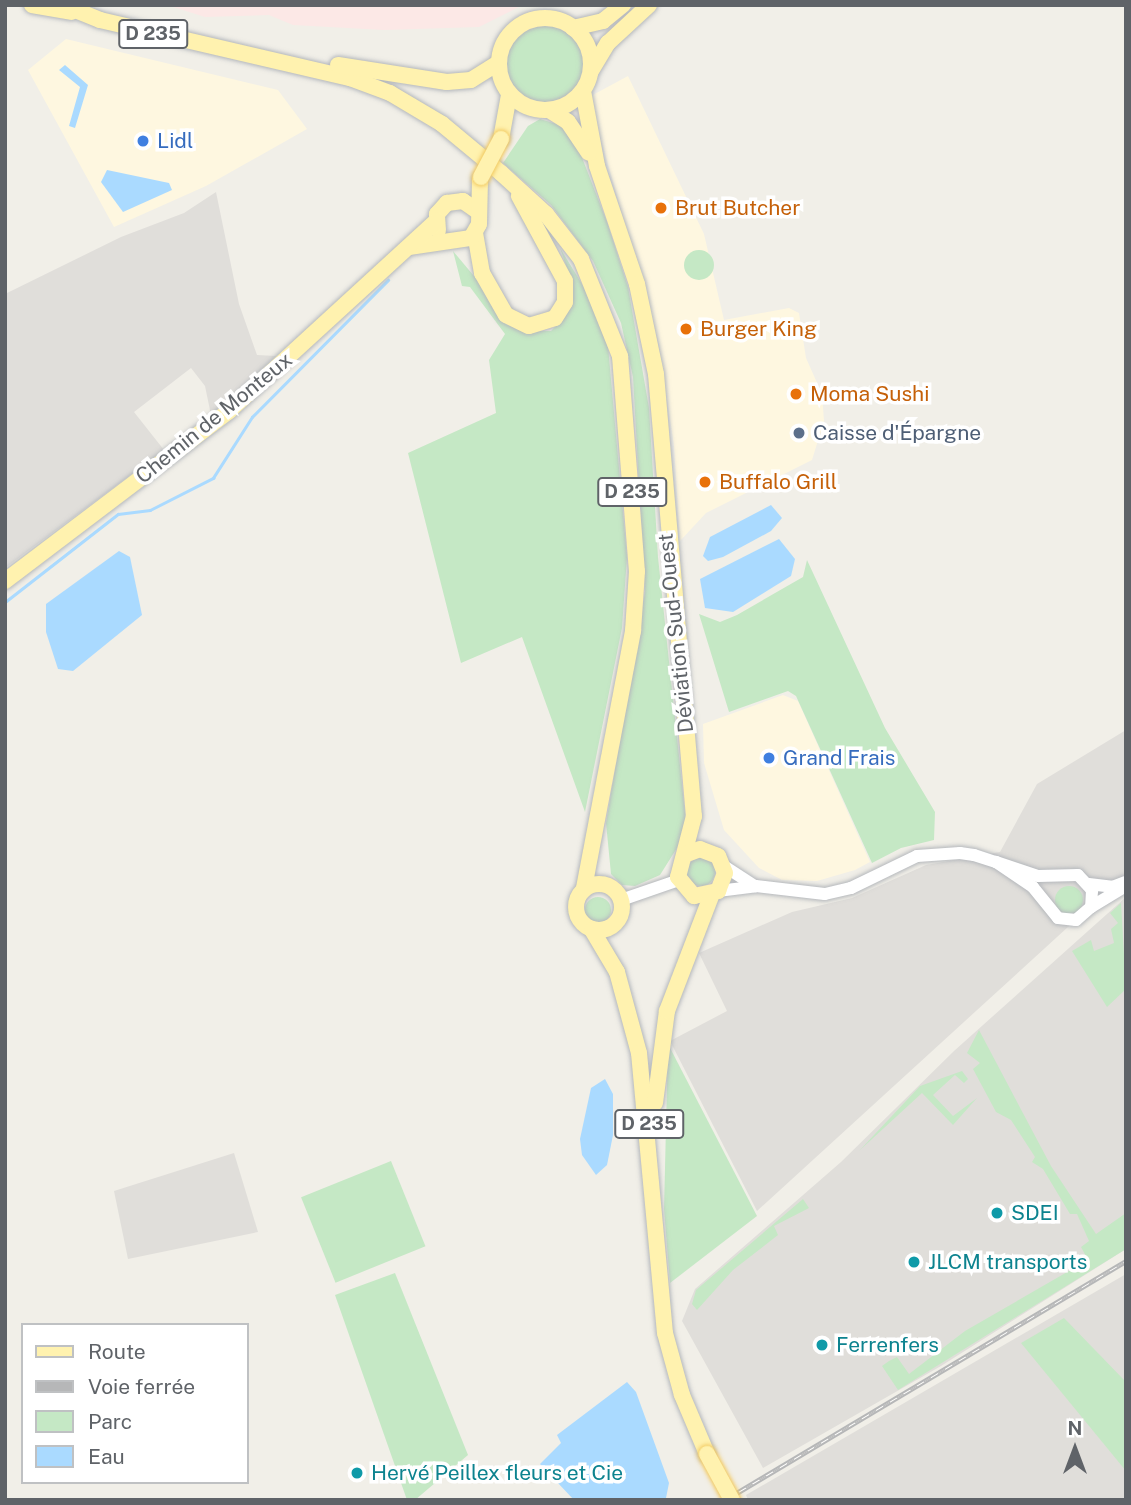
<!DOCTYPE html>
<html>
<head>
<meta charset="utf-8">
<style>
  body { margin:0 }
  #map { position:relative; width:1131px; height:1505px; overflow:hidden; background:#f1efe8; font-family:"Public Sans",sans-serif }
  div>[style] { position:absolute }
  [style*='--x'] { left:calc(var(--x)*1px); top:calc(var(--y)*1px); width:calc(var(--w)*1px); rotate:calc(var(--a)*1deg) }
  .commercial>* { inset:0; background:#fef7e0 }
  .industrial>* { inset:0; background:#e0deda }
  .medical>* { inset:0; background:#fce8e6 }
  .green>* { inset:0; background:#c5e8c5; transform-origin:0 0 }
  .round { border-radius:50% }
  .water>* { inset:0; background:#aadaff }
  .stream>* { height:2.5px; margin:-1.25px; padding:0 1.25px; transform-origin:1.25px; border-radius:1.25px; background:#aadaff }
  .roads { filter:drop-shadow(0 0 2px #b5b8bc) drop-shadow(0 0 2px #b5b8bc) }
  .minor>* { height:12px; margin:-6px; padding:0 6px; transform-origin:6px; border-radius:6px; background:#fff }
  .major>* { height:16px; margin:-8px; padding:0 8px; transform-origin:8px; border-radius:8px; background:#fff2af }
  .major>.ring { margin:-8px; padding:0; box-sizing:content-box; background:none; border:16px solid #fff2af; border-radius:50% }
  .rail>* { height:5px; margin-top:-2.5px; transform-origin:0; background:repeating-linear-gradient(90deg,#fff 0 8px,#b6b7b8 0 16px); box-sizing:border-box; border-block:2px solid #b6b7b8 }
  .bridges { filter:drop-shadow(0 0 2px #f2c960) drop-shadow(0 0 2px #f2c960) }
  .major-bridge>* { height:16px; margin:-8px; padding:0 8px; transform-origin:8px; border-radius:8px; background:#fff2af }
  .dots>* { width:19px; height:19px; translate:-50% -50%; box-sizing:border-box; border:4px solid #fff; border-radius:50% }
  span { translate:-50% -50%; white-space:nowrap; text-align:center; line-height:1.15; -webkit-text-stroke:7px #fff; paint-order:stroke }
  .shield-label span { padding:2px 5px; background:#fff; border:2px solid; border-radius:5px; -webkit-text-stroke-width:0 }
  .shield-label { font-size:19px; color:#5f6368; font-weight:700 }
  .shop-label { font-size:21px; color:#366cbe }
  .left { translate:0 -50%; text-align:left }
  .food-label { font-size:21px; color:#c56008 }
  .street-label { font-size:21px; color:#5f6368 }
  .service-label { font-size:21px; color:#4e5e75 }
  .culture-label { font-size:21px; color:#0d838f }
  .frame { position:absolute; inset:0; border:7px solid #5f6368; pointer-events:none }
  .legend { position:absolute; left:21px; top:1323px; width:228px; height:161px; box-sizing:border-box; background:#fff; border:2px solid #bfc1c3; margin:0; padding:9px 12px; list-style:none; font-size:21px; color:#5f6368 }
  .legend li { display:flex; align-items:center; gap:14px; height:35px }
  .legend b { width:35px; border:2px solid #bfc1c3 }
  .north { position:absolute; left:1040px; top:1414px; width:70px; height:70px; -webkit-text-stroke:5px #fff; paint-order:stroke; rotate:0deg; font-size:19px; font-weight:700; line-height:28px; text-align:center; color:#5f6368 }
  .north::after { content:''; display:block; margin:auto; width:24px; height:32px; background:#5f6368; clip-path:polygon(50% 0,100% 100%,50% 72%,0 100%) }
</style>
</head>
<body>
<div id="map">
  <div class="commercial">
    <div style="clip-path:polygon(66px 39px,278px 90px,307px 129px,206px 186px,114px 227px,28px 70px)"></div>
    <div style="clip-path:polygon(628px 76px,704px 234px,724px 320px,789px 308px,799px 313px,806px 358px,822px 394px,824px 421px,812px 460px,706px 513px,680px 541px,674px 446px,659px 344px,589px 97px)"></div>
    <div style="clip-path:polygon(783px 695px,798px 701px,870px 862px,855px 870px,817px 881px,782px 880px,759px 868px,724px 830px,704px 763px,703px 724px)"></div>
  </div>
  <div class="industrial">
    <div style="clip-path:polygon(216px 192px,239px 304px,257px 355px,276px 356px,211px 415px,205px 386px,191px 368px,134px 412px,164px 450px,5px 568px,5px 294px,121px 237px,184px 213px)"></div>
    <div style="clip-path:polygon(1126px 730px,1126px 874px,757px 1211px,670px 1041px,727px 1011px,699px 953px,792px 912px,852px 898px,926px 865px,1000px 852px,1037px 784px)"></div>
    <div style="clip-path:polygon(1126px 897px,1126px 1249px,941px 1366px,763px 1468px,682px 1321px,695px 1289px,841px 1162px,954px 1051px)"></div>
    <div style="clip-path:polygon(234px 1153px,258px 1232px,128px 1259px,114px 1191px)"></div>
    <div style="clip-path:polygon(1126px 1274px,1126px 1500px,748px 1500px,746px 1495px)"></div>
  </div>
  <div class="medical">
    <div style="clip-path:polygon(167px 5px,523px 5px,479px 27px,384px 30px,293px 25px,269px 15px,205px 17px)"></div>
  </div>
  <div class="green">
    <div class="round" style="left:507px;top:26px;width:76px;height:76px"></div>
    <div style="clip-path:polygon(540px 119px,563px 126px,581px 155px,607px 222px,628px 287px,649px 408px,658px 557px,687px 832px,660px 875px,635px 886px,622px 885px,611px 874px,606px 823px,645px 592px,633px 377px,621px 323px,593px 261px,551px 205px,503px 163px,528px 126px)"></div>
    <div style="clip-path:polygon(560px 248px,588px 294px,608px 346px,627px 557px,622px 628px,585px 812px,522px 637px,461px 663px,408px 453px,496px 413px,489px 360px,505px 334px,470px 287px,462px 286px,453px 251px,520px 331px,551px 331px,566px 315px,569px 274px)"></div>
    <div class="round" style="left:684px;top:250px;width:30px;height:30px"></div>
    <div style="clip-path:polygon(807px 560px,885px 728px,935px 812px,934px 840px,901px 848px,872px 863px,796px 696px,788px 691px,729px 712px,699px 614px,720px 622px,737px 615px,803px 577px)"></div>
    <div class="round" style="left:687px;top:858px;width:28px;height:28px"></div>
    <div class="round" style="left:1055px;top:886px;width:28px;height:28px"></div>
    <div class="round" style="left:585px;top:897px;width:26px;height:26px"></div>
    <div style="clip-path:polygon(1121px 903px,1126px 989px,1107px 1007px,1072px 951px,1091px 940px,1094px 951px,1114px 943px,1111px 929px,1118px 923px,1110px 913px)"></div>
    <div style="clip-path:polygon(979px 1030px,1051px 1166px,1096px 1234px,1126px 1213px,1126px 1249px,898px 1390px,882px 1366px,889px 1361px,897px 1357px,909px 1374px,965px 1331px,1088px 1260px,1081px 1247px,1089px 1241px,1077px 1214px,1070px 1214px,1043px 1169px,1032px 1162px,1035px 1157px,1011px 1120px,996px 1112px,973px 1069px,980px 1063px,967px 1053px)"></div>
    <div style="clip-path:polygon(668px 1044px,757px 1216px,670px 1283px,664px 1209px)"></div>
    <div style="clip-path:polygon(962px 1071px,968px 1079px,964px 1083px,955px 1075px,933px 1095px,953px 1116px,977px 1098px,953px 1125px,922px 1093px,859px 1151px,920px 1086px)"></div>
    <div style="left:391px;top:1161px;width:92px;height:97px;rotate:68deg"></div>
    <div style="clip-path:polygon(803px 1199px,809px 1208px,774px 1226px,778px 1235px,733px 1270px,697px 1310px,692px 1304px,696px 1290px)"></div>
    <div style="clip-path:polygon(395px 1273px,468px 1455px,415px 1500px,407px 1500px,335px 1295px)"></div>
    <div style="clip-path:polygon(1064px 1318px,1126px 1382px,1126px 1471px,1021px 1343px)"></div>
  </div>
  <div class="water">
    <div style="clip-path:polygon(65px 65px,88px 85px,75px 128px,69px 126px,80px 87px,59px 70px)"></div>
    <div style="clip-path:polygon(107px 170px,169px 183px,172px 190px,123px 212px,101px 182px)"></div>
    <div style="clip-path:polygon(771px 505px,782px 518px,771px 531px,723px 557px,708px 561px,703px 556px,710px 537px)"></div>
    <div style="clip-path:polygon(779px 539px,795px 559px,791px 576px,733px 612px,705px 608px,700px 579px)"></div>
    <div style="clip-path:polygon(119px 551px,130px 557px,142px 615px,73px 671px,58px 669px,46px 632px,46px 604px)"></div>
    <div style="clip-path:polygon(605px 1079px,613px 1094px,613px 1135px,607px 1165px,596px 1175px,582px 1155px,580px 1139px,591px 1088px)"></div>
    <div style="clip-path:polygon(627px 1382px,636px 1392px,669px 1483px,666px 1498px,574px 1500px,540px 1464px,561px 1443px,557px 1435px)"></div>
  </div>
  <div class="stream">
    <div style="--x:5;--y:602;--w:143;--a:-37.9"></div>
    <div style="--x:118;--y:514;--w:32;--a:-7"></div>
    <div style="--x:150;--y:510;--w:71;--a:-26.9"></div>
    <div style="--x:213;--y:478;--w:72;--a:-57.4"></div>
    <div style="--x:252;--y:417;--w:193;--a:-45.2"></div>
  </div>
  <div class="roads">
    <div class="minor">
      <div style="--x:724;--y:866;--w:37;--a:33"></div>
      <div style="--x:1089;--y:884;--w:23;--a:7"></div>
      <div style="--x:1112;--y:887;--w:14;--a:-21"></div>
      <div style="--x:718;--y:891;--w:38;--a:-7"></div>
      <div style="--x:756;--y:886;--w:69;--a:6.6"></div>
      <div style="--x:825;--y:894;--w:27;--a:-13"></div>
      <div style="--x:851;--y:888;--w:73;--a:-25.9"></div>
      <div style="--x:917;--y:856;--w:43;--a:-4"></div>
      <div style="--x:960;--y:853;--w:14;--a:8"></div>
      <div style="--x:974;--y:855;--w:23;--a:18"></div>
      <div style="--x:996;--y:862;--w:44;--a:18.4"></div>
      <div style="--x:1038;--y:876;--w:40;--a:-1.4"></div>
      <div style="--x:1078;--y:875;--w:21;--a:47"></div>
      <div style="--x:1092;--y:890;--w:17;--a:93"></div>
      <div style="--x:1091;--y:907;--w:20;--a:139"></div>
      <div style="--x:1076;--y:920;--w:18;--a:-174"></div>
      <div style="--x:1058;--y:918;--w:40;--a:-129"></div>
      <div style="--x:1033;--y:887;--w:45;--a:-146"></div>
      <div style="--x:621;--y:900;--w:61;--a:-19"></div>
      <div style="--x:1091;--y:907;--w:41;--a:-31"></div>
    </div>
    <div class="major">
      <div style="--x:32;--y:5;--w:40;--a:10"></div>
      <div style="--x:63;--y:5;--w:40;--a:22"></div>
      <div style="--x:100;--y:20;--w:257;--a:13.1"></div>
      <div style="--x:350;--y:78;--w:43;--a:20.6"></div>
      <div style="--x:390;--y:93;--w:61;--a:30.8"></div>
      <div style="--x:442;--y:124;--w:77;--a:39.7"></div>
      <div style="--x:501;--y:173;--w:61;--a:42.3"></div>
      <div style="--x:546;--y:214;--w:57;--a:52.1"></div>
      <div style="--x:581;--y:259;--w:105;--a:68.1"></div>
      <div style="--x:620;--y:356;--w:216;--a:85.5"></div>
      <div style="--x:637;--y:571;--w:60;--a:93.8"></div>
      <div style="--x:633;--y:631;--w:263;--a:100.8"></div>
      <div class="ring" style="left:499px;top:18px;width:76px;height:76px"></div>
      <div style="--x:573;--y:28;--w:31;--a:-13"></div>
      <div style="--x:603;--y:21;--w:26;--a:-39"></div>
      <div style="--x:338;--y:65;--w:110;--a:8.9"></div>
      <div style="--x:447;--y:82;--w:24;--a:-5"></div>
      <div style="--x:471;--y:80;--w:32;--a:-32"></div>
      <div style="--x:591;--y:71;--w:33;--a:-59"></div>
      <div style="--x:608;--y:43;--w:56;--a:-42.8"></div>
      <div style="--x:583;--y:91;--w:76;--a:79.4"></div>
      <div style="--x:597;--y:166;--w:125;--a:71.3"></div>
      <div style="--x:637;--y:284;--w:92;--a:78.1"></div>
      <div style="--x:656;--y:374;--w:444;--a:85.1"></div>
      <div style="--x:694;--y:816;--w:63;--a:104.7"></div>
      <div style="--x:678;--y:877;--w:25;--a:50"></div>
      <div style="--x:694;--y:896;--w:25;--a:-12"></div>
      <div style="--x:718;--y:891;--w:19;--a:-69"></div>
      <div style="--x:725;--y:873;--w:18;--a:-112"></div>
      <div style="--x:718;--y:856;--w:19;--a:-159"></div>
      <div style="--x:700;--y:849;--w:14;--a:159"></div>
      <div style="--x:549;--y:110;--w:22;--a:32"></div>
      <div style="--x:568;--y:122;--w:37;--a:56"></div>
      <div style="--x:501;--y:139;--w:45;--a:-79.7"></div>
      <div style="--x:438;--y:230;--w:16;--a:-94"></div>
      <div style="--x:437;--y:214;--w:15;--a:-48"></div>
      <div style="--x:447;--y:203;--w:16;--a:-7"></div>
      <div style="--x:463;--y:201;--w:16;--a:35"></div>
      <div style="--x:475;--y:233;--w:41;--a:80.1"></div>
      <div style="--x:482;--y:273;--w:48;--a:60.3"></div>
      <div style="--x:506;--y:315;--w:25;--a:26"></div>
      <div style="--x:529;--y:326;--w:27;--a:-17"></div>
      <div style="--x:555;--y:318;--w:19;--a:-58"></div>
      <div style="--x:565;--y:302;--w:21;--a:-90"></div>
      <div style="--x:565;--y:281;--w:97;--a:-118.4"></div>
      <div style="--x:409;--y:247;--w:63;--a:-8.3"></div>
      <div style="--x:471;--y:238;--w:16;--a:-60"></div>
      <div style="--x:479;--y:224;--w:44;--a:-88.7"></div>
      <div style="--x:5;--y:581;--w:281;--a:-37.2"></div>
      <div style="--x:229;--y:411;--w:281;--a:-42.5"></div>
      <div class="ring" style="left:576px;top:884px;width:30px;height:30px"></div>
      <div style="--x:592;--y:930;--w:49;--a:59.2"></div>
      <div style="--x:617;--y:972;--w:84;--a:74.8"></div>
      <div style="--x:639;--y:1053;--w:281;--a:84.7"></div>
      <div style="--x:665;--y:1333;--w:64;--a:74.7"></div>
      <div style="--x:682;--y:1395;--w:64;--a:67"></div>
      <div style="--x:655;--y:1103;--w:93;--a:-82.6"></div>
      <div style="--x:667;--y:1011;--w:125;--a:-69"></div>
    </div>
  </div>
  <div class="rail">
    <div style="--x:725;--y:1500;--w:467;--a:-30.8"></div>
  </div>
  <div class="bridges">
    <div class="major-bridge">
      <div style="--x:481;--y:177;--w:43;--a:-62.2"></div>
      <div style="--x:707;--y:1454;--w:52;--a:61.5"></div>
    </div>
  </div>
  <div class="dots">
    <div style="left:143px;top:141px;background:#3f7fe0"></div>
    <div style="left:661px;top:208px;background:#e8710a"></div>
    <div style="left:686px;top:329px;background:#e8710a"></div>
    <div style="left:796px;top:394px;background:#e8710a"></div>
    <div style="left:799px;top:433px;background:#5c6f8a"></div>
    <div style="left:705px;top:482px;background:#e8710a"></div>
    <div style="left:769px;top:758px;background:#3f7fe0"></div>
    <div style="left:997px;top:1213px;background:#0f9aa8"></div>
    <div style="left:914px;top:1262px;background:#0f9aa8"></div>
    <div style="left:822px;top:1345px;background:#0f9aa8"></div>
    <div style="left:357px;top:1473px;background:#0f9aa8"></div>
  </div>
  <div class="shield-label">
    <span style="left:153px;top:34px">D 235</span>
    <span style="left:632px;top:492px">D 235</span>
    <span style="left:649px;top:1124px">D 235</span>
  </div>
  <div class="shop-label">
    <span class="left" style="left:157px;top:141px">Lidl</span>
    <span class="left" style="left:783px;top:758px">Grand Frais</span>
  </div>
  <div class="food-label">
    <span class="left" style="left:675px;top:208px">Brut Butcher</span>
    <span class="left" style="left:700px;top:329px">Burger King</span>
    <span class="left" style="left:810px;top:394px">Moma Sushi</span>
    <span class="left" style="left:719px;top:482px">Buffalo Grill</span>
  </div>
  <div class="street-label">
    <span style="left:214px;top:418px;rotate:-39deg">Chemin de Monteux</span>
    <span style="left:676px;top:633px;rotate:-96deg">Déviation Sud-Ouest</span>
  </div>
  <div class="service-label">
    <span class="left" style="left:813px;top:433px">Caisse d'Épargne</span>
  </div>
  <div class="culture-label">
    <span class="left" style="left:1011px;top:1213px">SDEI</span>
    <span class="left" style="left:928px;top:1262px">JLCM transports</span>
    <span class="left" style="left:836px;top:1345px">Ferrenfers</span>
    <span class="left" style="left:371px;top:1473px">Hervé Peillex fleurs et Cie</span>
  </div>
  <div class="frame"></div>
  <ul class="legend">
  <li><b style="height:9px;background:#fff2af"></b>Route</li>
  <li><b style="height:9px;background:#b6b7b8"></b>Voie ferrée</li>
  <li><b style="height:19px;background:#c5e8c5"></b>Parc</li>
  <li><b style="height:19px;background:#aadaff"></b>Eau</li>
  </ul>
  <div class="north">N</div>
</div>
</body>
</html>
